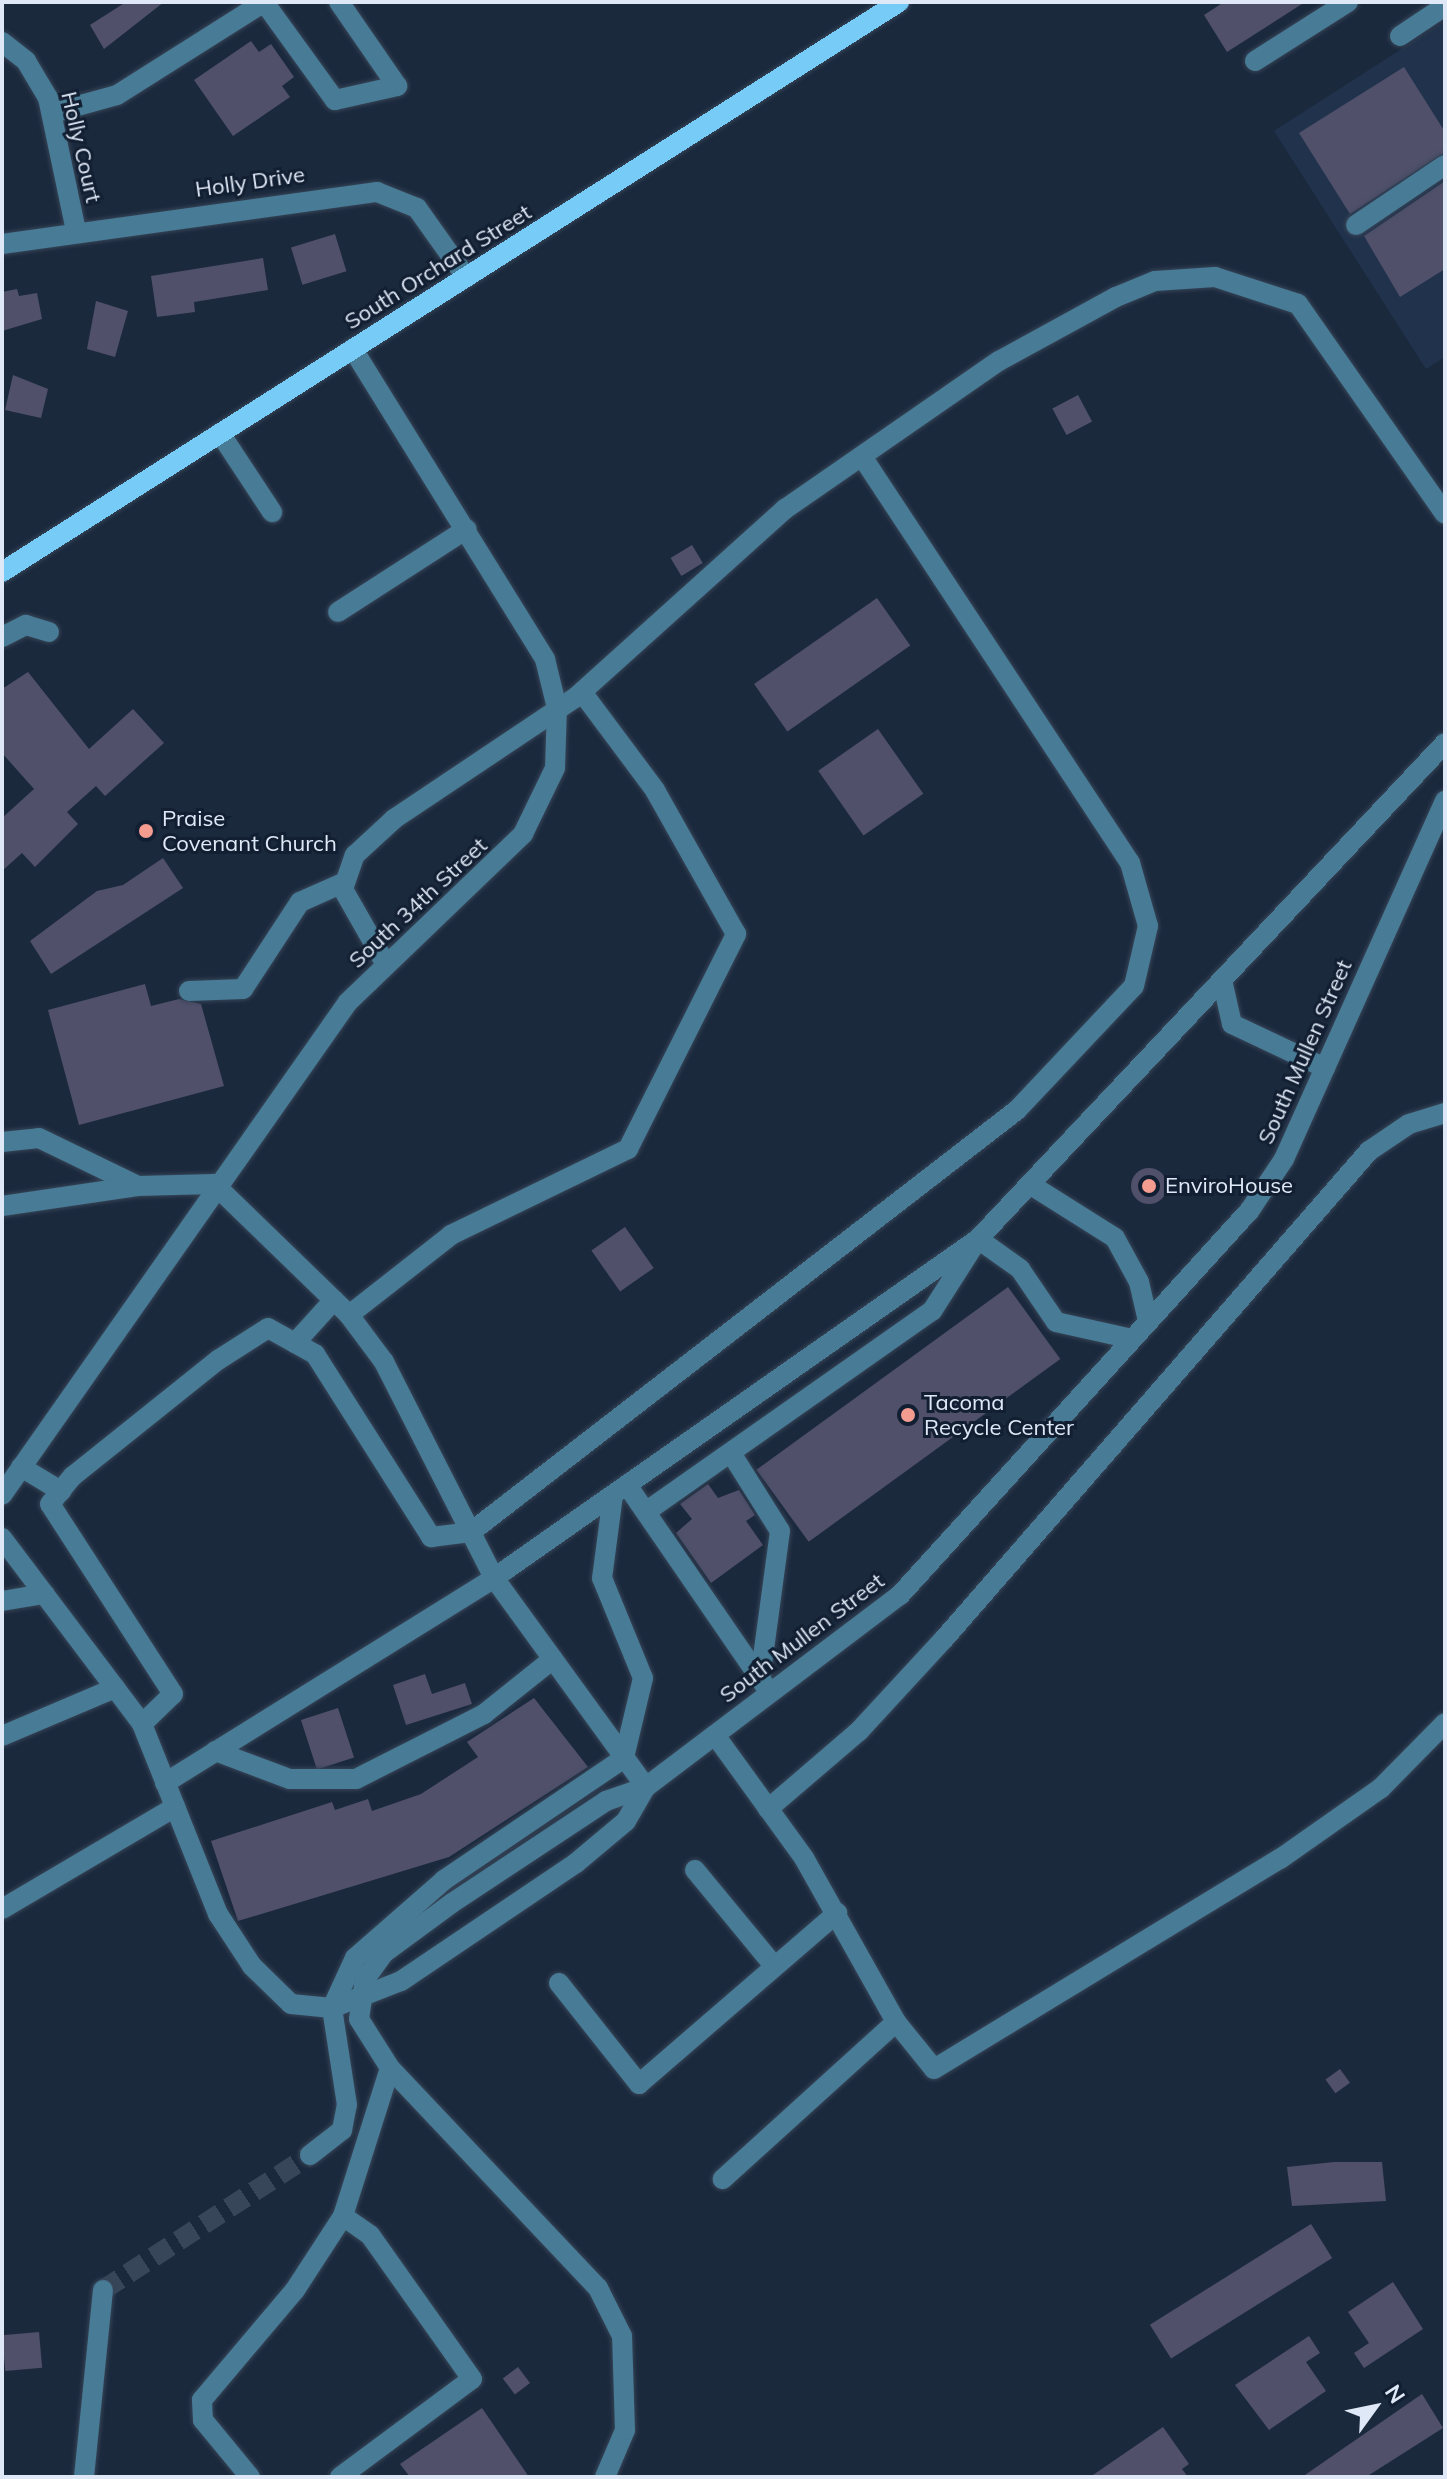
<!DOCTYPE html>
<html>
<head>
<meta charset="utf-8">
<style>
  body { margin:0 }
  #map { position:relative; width:1447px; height:2479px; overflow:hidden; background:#1b293d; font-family:Mulish,sans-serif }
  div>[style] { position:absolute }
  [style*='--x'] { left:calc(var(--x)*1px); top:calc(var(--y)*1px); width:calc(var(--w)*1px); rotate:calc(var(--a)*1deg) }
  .built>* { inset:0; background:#21324c }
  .building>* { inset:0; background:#50506a; transform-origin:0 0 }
  .round { border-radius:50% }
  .minor-tunnel>* { height:20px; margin-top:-10px; transform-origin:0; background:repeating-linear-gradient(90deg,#384659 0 20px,transparent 0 30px) }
  .roads { filter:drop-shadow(0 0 2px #364457) drop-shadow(0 0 2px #364457) }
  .minor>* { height:20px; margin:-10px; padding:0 10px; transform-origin:10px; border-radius:10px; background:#487b95 }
  .major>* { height:20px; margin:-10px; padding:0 10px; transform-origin:10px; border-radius:10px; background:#76ccf7 }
  .dots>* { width:22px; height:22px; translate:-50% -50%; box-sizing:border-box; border:4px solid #121f32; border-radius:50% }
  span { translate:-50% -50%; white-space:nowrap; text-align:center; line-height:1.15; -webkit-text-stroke:6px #121f32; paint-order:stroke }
  .street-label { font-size:22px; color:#dfe8f6 }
  .poi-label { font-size:22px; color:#dfe8f6 }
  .left { translate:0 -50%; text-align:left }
  .frame { position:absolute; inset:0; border:4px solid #dfe8f6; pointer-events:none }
  .north { position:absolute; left:1335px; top:2367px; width:80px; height:80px; -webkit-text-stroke:6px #121f32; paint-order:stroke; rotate:57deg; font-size:22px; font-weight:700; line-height:32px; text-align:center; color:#dfe8f6 }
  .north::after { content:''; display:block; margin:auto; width:28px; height:36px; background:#dfe8f6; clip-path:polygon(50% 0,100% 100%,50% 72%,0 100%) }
</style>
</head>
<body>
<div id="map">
  <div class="built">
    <div style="clip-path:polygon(1445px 21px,1445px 357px,1426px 369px,1274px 131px)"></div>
  </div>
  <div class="building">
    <div style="clip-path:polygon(126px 2px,164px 2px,104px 49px,90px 25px)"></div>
    <div style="clip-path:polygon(1224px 2px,1305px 2px,1227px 52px,1204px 15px)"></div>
    <div style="clip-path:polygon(251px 41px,259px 52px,271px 44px,294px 77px,282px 86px,290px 97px,233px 136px,194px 80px)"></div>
    <div style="clip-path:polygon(1404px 67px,1445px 132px,1445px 152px,1350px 214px,1299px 133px)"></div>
    <div style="clip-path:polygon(1445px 181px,1445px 269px,1400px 297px,1364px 236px)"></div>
    <div style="left:335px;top:234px;width:39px;height:46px;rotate:73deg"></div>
    <div style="clip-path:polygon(263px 258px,268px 290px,194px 302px,195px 312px,157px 317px,151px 276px)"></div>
    <div style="clip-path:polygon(17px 289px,19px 296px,37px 293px,42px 319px,2px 331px,2px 292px)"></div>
    <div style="clip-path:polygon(96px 301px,128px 311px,115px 357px,87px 349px)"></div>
    <div style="clip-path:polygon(13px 375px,48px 389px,41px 418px,5px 410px)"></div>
    <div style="left:1078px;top:395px;width:30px;height:29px;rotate:62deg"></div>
    <div style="left:692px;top:545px;width:21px;height:25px;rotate:59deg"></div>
    <div style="left:877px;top:598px;width:58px;height:150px;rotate:55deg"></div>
    <div style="clip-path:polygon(28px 672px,89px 749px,133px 709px,164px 743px,105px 796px,96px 786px,67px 812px,78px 824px,35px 867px,22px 853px,2px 871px,2px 818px,34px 789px,2px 753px,2px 689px)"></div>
    <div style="left:878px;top:729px;width:79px;height:73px;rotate:55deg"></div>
    <div style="clip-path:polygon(163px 858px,183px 888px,51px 974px,30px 941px,97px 891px,123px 885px)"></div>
    <div style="clip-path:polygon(145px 984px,151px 1006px,179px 999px,201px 1004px,224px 1086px,79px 1125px,48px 1010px)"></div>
    <div class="round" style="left:1131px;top:1168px;width:36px;height:36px"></div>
    <div style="left:625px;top:1227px;width:50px;height:41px;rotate:55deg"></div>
    <div style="left:1008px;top:1287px;width:89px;height:311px;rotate:54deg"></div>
    <div style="clip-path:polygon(708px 1484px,718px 1498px,739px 1490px,755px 1515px,746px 1521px,763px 1545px,711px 1583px,676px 1533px,692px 1519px,680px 1504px)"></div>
    <div style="clip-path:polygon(425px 1674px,432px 1694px,465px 1683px,472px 1704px,406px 1725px,393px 1685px)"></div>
    <div style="clip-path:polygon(534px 1698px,588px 1767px,449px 1857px,238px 1921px,211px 1841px,332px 1802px,335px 1810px,368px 1799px,372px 1811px,421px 1794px,478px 1757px,467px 1742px)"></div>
    <div style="left:338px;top:1708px;width:52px;height:39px;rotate:72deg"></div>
    <div style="left:1340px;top:2069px;width:17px;height:18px;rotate:54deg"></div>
    <div style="clip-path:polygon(1334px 2162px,1382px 2162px,1386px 2201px,1292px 2206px,1287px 2167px)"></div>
    <div style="left:1311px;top:2224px;width:40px;height:190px;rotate:58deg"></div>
    <div style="clip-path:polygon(1393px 2282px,1423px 2329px,1364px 2368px,1354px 2353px,1369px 2343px,1348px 2312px)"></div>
    <div style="left:39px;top:2332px;width:36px;height:37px;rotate:85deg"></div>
    <div style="clip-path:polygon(1309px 2336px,1320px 2353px,1306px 2362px,1326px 2391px,1269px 2430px,1235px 2385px)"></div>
    <div style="left:518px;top:2367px;width:20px;height:19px;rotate:53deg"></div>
    <div style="clip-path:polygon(1422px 2394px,1443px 2428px,1366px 2477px,1302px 2477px)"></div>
    <div style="clip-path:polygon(482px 2408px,529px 2477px,410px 2477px,400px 2464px)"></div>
    <div style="clip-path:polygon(1163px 2427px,1189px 2464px,1182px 2469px,1188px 2477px,1090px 2477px)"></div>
  </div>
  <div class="minor-tunnel">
    <div style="--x:103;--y:2290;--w:247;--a:-33.1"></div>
  </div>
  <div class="roads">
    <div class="minor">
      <div style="--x:264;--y:2;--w:121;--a:54.1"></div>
      <div style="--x:335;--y:100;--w:64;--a:-12.7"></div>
      <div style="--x:397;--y:86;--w:102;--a:-124.6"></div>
      <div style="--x:1400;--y:36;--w:54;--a:-33.7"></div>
      <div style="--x:2;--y:42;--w:31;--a:38"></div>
      <div style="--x:26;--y:61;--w:43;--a:59.3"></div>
      <div style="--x:48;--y:98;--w:136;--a:78.1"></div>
      <div style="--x:1255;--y:61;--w:110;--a:-32.4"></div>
      <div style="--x:52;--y:113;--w:67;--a:-15.5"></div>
      <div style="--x:117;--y:95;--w:174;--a:-32.3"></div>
      <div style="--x:1356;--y:225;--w:107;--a:-34"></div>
      <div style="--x:2;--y:244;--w:379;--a:-7.9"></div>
      <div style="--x:377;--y:192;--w:43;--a:21.8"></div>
      <div style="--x:417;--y:208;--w:85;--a:54.6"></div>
      <div style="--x:220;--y:433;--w:95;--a:56.6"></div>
      <div style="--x:338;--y:612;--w:153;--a:-32.8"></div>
      <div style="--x:2;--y:637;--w:27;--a:-27"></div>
      <div style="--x:26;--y:625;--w:24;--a:17"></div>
      <div style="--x:385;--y:963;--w:85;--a:-119.6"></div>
      <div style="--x:343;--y:889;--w:36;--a:-71"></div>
      <div style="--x:355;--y:855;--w:53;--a:-42.7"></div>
      <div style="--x:394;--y:819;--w:218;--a:-33.8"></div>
      <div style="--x:575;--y:698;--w:283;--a:-42"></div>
      <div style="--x:785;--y:509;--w:260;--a:-34.7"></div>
      <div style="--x:999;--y:361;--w:133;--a:-28.7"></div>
      <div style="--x:1116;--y:297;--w:42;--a:-22.3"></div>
      <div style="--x:1155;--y:281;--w:60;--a:-3.8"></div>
      <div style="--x:1215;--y:277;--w:87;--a:18"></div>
      <div style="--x:1298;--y:304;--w:256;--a:55"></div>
      <div style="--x:1222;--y:980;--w:45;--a:77.2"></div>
      <div style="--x:1232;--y:1024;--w:103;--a:25.3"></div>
      <div style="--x:189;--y:991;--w:54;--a:-2.1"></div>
      <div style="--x:243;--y:989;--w:104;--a:-56.8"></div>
      <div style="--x:300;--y:902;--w:49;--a:-24"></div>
      <div style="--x:2;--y:1142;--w:37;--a:-6"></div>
      <div style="--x:39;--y:1138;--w:110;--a:25.9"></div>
      <div style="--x:1031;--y:1185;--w:99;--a:32.2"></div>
      <div style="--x:1115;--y:1238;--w:50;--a:61.4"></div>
      <div style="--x:1139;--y:1282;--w:40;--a:77"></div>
      <div style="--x:2;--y:1206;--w:137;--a:-8.4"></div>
      <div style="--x:138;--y:1186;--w:76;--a:-1.5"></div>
      <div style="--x:214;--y:1184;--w:188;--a:44.1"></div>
      <div style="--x:349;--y:1315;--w:59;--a:53.3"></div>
      <div style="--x:384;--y:1362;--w:242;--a:63"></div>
      <div style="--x:494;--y:1578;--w:258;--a:54"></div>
      <div style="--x:349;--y:1315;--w:130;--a:-38.1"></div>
      <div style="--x:451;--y:1235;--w:197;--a:-25.9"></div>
      <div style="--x:628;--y:1149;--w:241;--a:-63.3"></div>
      <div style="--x:736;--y:934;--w:165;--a:-119.4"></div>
      <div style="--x:655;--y:790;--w:122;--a:-126.7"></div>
      <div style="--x:295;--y:1343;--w:58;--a:-47.8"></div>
      <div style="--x:731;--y:1453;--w:92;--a:57.9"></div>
      <div style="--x:780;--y:1531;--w:149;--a:97.7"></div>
      <div style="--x:21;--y:1467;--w:47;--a:31"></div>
      <div style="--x:627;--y:1485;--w:252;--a:55.5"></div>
      <div style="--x:2;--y:1495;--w:602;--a:-54.94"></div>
      <div style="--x:348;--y:1002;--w:243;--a:-43.8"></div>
      <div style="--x:523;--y:834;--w:73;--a:-64.1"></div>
      <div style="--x:555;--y:768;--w:60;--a:-88.1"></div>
      <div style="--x:557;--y:708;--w:50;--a:-103.8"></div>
      <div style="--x:545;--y:659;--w:365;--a:-121.8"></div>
      <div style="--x:613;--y:1495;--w:84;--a:97.5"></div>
      <div style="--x:602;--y:1578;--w:108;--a:67.7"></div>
      <div style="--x:643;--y:1678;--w:82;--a:103.4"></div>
      <div style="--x:647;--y:1511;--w:348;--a:-35.1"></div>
      <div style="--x:932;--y:1311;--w:85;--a:-57.4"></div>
      <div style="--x:978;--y:1239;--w:52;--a:35.5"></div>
      <div style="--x:1020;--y:1269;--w:64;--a:55.8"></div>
      <div style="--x:1056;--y:1322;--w:78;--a:12.6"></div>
      <div style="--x:2;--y:1538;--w:233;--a:53"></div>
      <div style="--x:142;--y:1724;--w:205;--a:68.2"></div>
      <div style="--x:218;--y:1914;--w:62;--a:56.8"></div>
      <div style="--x:252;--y:1966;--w:54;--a:44.3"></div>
      <div style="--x:291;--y:2004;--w:41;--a:5.6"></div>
      <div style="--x:332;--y:2008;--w:74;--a:-21.4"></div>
      <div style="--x:401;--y:1981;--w:211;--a:-34"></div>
      <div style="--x:576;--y:1863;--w:65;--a:-40"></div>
      <div style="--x:626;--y:1821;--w:39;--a:-60"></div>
      <div style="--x:2;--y:1601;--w:43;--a:-9.5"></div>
      <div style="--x:142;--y:1724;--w:43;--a:-44.1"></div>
      <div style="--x:173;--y:1694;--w:226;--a:-122.9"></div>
      <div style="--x:50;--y:1504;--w:36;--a:-51"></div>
      <div style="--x:73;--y:1476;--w:186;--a:-38.7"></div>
      <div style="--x:218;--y:1360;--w:59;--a:-32.6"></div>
      <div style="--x:268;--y:1328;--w:54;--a:29"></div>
      <div style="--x:315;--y:1354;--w:217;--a:57.6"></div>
      <div style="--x:431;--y:1537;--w:40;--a:-7.1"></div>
      <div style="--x:471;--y:1532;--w:690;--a:-37.7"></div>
      <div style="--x:1017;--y:1110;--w:170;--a:-46.7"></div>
      <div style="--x:1134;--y:986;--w:62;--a:-76.9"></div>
      <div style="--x:1148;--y:926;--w:66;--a:-105.9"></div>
      <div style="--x:1130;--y:863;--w:487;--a:-123.4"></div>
      <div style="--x:715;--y:1735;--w:152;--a:54.1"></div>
      <div style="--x:804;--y:1858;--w:188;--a:60.7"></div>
      <div style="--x:896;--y:2022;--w:234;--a:137.8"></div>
      <div style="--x:2;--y:1736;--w:123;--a:-23"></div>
      <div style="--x:215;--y:1751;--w:80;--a:20.5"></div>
      <div style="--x:290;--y:1779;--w:66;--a:0"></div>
      <div style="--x:356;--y:1779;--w:144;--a:-26.9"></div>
      <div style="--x:484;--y:1714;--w:88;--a:-38.6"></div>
      <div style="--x:165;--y:1783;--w:388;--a:-31.9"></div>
      <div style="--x:494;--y:1578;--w:591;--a:-35.01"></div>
      <div style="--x:978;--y:1239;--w:681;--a:-46.72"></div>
      <div style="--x:768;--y:1809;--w:120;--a:-40.6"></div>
      <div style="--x:859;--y:1731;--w:125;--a:-47.3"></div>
      <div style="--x:944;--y:1639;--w:647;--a:-48.95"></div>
      <div style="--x:1369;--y:1151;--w:48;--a:-34"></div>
      <div style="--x:1409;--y:1124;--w:38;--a:-17"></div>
      <div style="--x:695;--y:1870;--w:124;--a:50.5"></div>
      <div style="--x:2;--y:1909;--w:201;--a:-30.5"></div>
      <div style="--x:559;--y:1983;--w:129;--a:51.6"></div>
      <div style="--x:639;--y:2084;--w:262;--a:-40.8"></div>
      <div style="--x:896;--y:2022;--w:60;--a:51"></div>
      <div style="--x:934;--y:2069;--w:405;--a:-31.3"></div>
      <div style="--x:1280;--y:1859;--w:123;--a:-35.1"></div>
      <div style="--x:1381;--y:1788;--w:91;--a:-45.4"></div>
      <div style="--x:310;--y:2155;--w:41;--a:-38"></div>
      <div style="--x:342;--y:2130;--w:25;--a:-79"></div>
      <div style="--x:347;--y:2105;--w:98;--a:-98.8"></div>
      <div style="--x:332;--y:2008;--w:55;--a:-65.3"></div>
      <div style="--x:355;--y:1958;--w:118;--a:-41.2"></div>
      <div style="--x:444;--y:1880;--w:217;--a:-34.1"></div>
      <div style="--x:84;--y:2477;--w:188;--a:-84.2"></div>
      <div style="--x:250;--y:2477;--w:74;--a:-129.5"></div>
      <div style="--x:203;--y:2420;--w:20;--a:-93"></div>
      <div style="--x:202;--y:2400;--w:144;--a:-49.8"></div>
      <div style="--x:295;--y:2290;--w:88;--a:-57"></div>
      <div style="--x:343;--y:2216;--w:155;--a:-72.4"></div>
      <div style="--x:340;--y:2477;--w:164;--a:-36.6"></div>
      <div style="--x:472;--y:2379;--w:176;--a:-125.3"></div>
      <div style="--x:370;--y:2235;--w:33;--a:-145"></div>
      <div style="--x:605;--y:2477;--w:51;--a:-66.9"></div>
      <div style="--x:625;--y:2430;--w:94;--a:-91.8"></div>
      <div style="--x:622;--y:2336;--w:54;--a:-116.6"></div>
      <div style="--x:598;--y:2288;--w:303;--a:-133.4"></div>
      <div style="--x:390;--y:2068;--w:58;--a:-122.3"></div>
      <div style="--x:359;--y:2019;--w:40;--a:-81.5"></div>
      <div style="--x:365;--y:1979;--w:32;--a:-54"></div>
      <div style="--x:384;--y:1953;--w:84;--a:-36.3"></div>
      <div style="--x:452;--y:1903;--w:185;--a:-33.5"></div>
      <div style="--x:606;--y:1801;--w:42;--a:-19.3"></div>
      <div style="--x:646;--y:1787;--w:318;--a:-37.1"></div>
      <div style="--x:900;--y:1595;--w:520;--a:-47.73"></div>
      <div style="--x:1250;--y:1210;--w:61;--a:-56.3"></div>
      <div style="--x:1284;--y:1159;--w:393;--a:-65.8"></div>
    </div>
    <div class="major">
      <div style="--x:2;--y:572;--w:1063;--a:-32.43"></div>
    </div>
  </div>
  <div class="dots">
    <div style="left:146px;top:831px;background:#f59c91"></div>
    <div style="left:1149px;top:1186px;background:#f59c91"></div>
    <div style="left:908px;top:1415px;background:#f59c91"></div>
  </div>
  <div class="street-label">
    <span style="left:81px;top:147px;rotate:77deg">Holly Court</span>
    <span style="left:250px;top:182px;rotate:-8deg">Holly Drive</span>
    <span style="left:438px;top:267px;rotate:-32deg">South Orchard Street</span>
    <span style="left:418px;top:903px;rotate:-43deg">South 34th Street</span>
    <span style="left:1305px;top:1052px;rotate:-66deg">South Mullen Street</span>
    <span style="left:802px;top:1638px;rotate:-37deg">South Mullen Street</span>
  </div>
  <div class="poi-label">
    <span class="left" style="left:162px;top:831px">Praise<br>Covenant Church</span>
    <span class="left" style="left:1165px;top:1186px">EnviroHouse</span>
    <span class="left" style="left:924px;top:1415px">Tacoma<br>Recycle Center</span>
  </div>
  <div class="frame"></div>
  <div class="north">N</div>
</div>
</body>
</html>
